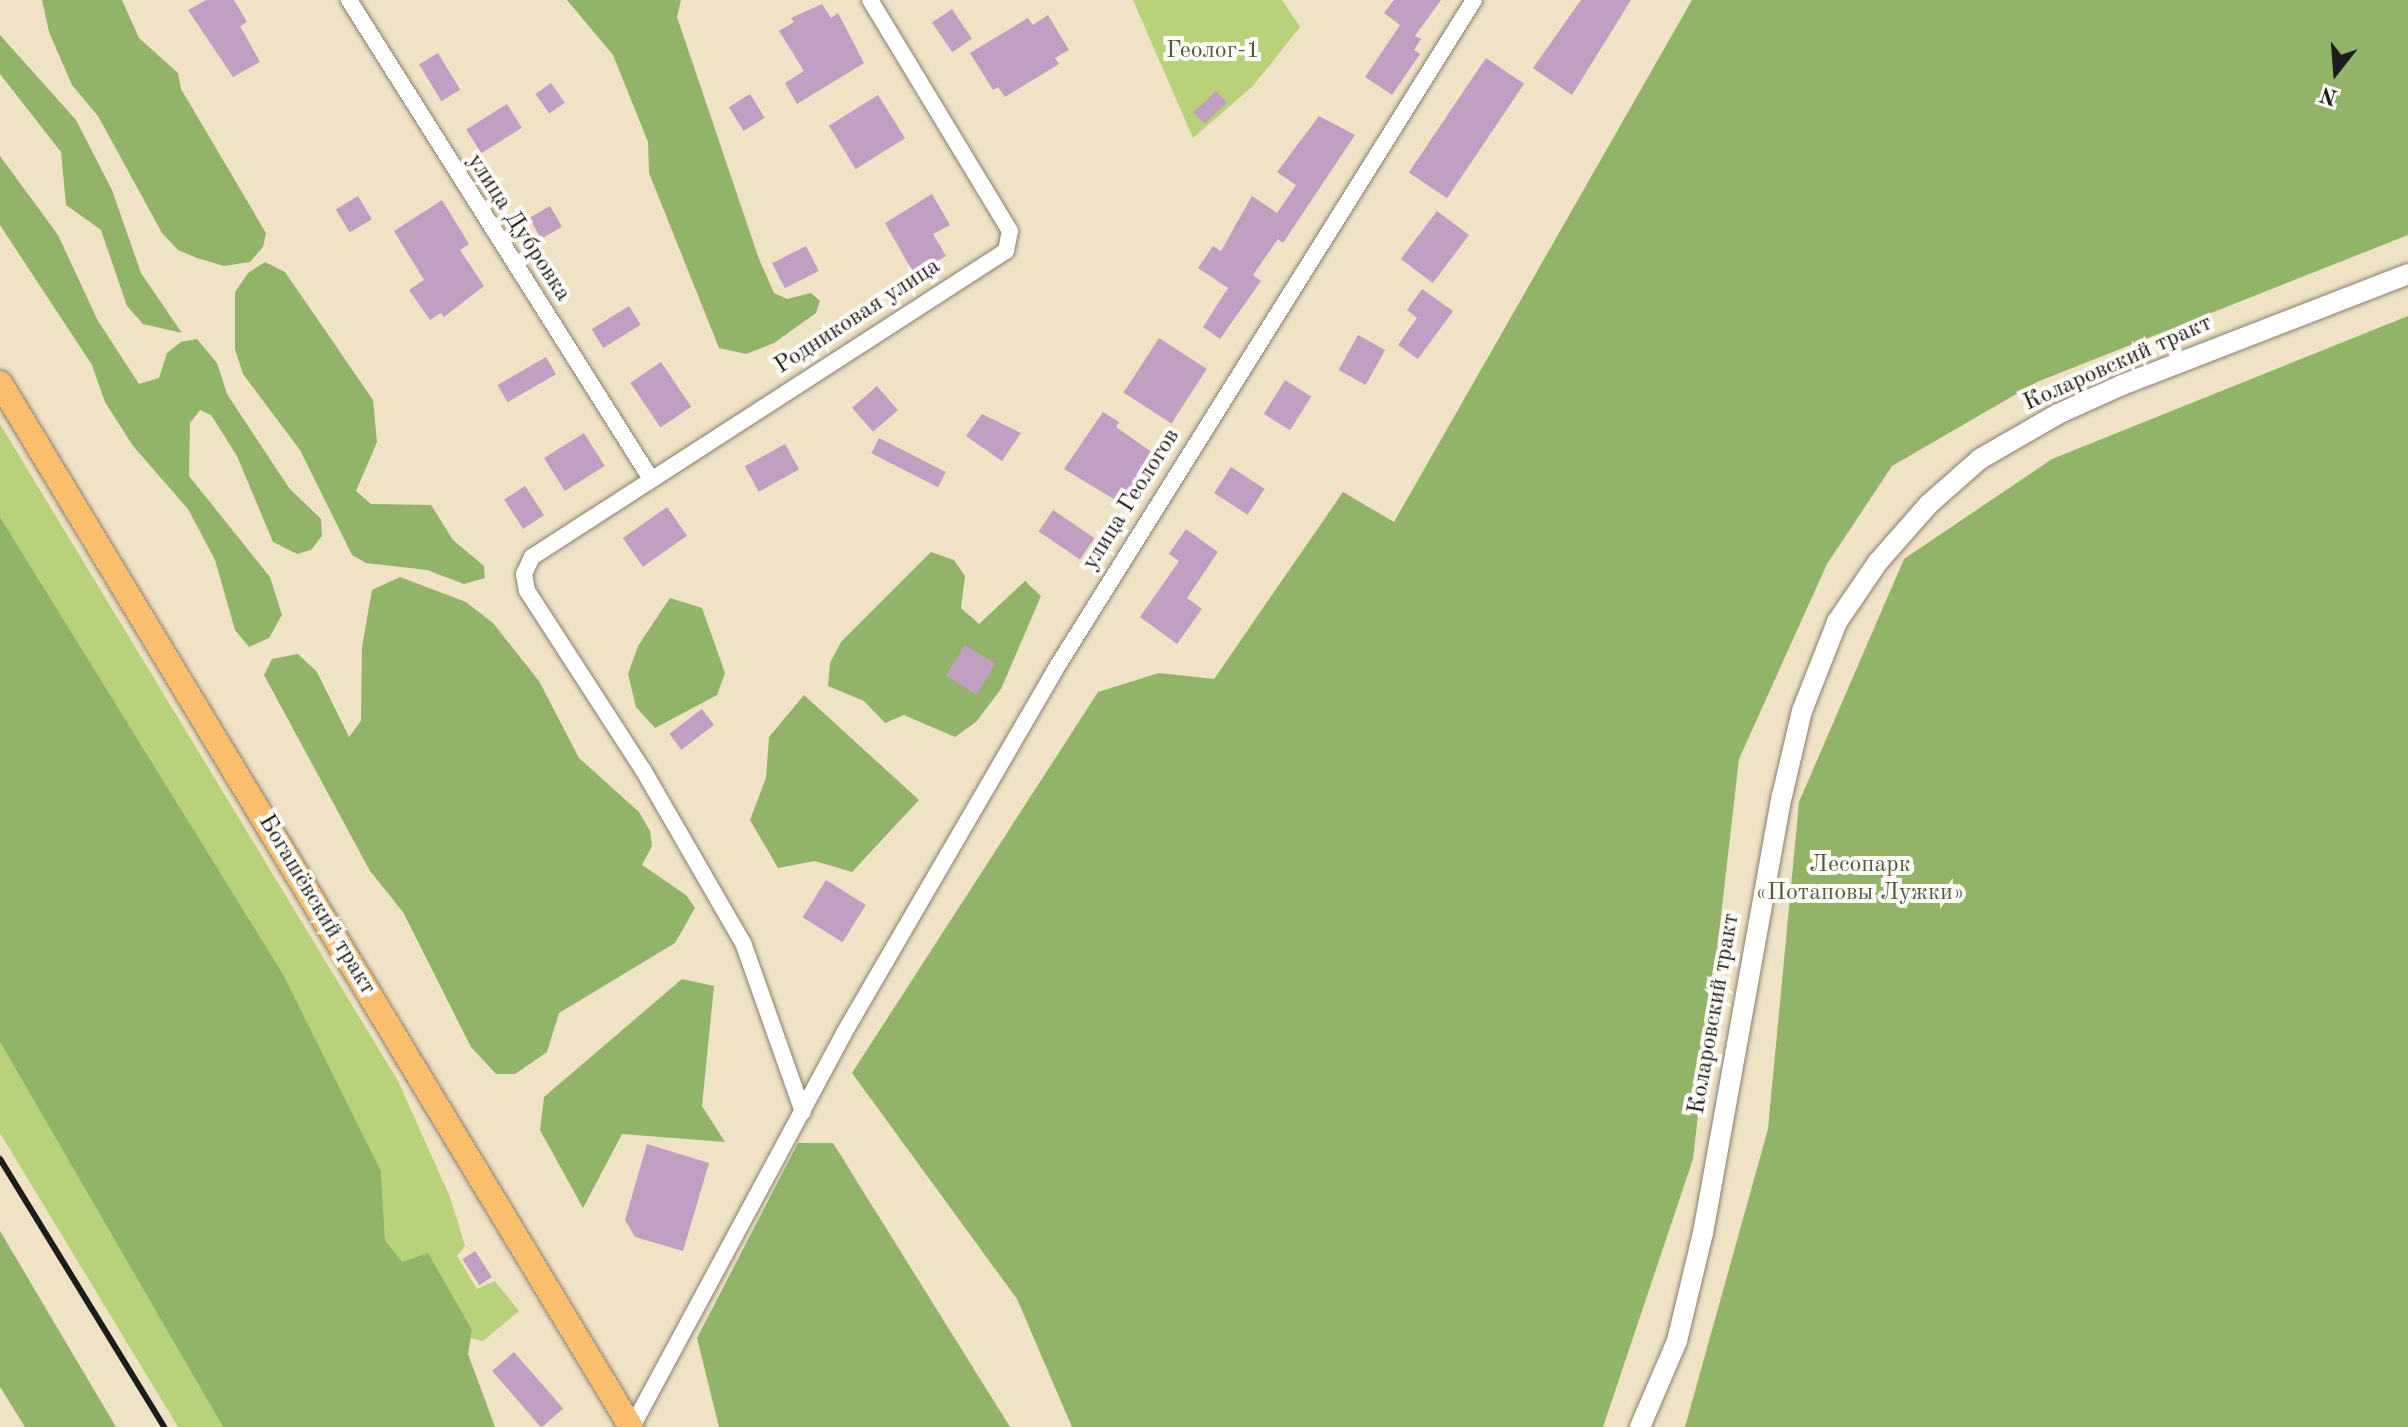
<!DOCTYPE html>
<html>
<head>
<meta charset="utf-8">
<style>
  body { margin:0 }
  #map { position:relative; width:2408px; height:1427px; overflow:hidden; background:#f0e2c5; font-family:"Old Standard TT",serif }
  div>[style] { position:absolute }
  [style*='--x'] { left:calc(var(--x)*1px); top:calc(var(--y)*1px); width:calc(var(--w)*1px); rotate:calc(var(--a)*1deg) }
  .green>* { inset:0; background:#b7d278 }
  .forest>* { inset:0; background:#91b468 }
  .building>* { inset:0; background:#c09fc3; transform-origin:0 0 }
  .roads { filter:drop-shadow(0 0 2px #867f70) drop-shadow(0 0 2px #867f70) }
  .minor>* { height:16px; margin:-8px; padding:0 8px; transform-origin:8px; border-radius:8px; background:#fff }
  .tertiary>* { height:20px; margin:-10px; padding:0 10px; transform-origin:10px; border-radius:10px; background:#fff }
  .primary>* { height:24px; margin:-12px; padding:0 12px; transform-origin:12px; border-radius:12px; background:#fabe6d }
  .rail>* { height:6px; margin:-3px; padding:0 3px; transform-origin:3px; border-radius:3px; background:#1c1c1c }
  span { translate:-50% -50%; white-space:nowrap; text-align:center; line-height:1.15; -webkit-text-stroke:8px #fdfcf7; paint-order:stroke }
  .park-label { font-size:24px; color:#525c3c }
  .street-label { font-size:24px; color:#1c1c1c }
  .north { position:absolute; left:2296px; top:32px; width:80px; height:80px; -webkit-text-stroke:6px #fdfcf7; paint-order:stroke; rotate:197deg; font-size:22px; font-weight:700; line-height:32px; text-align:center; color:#1c1c1c }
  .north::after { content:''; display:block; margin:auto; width:28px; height:36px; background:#1c1c1c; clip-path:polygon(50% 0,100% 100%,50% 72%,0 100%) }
</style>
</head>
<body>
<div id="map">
  <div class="green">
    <div style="clip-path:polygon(1133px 0,1282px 0,1300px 27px,1253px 86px,1193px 138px)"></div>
    <div style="clip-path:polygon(0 424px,398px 1081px,450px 1197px,465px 1246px,457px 1256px,477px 1289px,495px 1281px,519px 1311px,483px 1341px,471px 1338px,472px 1330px,460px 1313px,401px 1262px,385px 1240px,381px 1171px,283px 974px,0 517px)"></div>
    <div style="clip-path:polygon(0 1042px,223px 1427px,178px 1427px,0 1133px)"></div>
  </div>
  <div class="forest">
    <div style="clip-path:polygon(42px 0,122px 0,139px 38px,178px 73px,181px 89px,266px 233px,263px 247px,250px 262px,224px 266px,197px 258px,178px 250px,162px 233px,98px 116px,72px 85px,49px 32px)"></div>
    <div style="clip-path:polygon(567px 0,681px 0,677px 17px,759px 259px,774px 293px,787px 299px,811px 293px,820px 301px,816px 313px,774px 343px,746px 354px,719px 348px,649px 173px,648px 142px,613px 55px)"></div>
    <div style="clip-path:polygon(1692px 0,2408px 0,2408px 235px,2037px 382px,1892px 466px,1827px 564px,1739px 759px,1693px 1159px,1603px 1427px,1072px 1427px,1017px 1299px,852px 1073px,1098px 692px,1159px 673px,1214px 679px,1343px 492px,1394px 522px)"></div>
    <div style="clip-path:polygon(0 35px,76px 120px,112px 190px,141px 273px,182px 333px,143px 324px,127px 306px,101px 230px,66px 205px,61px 152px,0 74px)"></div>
    <div style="clip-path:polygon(0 156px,58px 235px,98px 321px,139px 384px,159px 378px,167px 353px,181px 342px,197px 339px,217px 363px,227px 394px,289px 488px,321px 519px,322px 536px,311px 550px,297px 554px,273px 542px,237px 456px,211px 415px,200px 410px,190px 423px,189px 476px,270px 577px,282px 615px,269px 638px,249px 647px,235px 630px,215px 560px,188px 509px,133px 446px,105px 402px,92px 365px,0 225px)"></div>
    <div style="clip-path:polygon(265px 262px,285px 272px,373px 400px,377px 442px,356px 491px,371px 504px,431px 505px,453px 540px,484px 566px,485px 578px,464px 584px,427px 570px,366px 563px,352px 555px,300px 450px,243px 374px,235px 349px,235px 292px,248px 273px)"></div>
    <div style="clip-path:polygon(2408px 316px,2408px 1427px,1685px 1427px,1768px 1129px,1799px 802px,1904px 559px,2052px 459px)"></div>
    <div style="clip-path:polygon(0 517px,283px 974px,381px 1171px,385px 1240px,402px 1262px,428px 1253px,472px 1330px,468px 1354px,495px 1427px,223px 1427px,0 1042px)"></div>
    <div style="clip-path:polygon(931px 552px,954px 560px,965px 576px,961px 608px,979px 624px,1025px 581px,1041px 596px,1001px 689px,976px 722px,955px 737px,904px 715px,885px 723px,864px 701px,828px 686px,830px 663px,841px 642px)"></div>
    <div style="clip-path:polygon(400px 577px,466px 602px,493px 623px,539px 681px,579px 758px,639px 812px,650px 831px,652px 846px,642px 865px,686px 895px,695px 908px,675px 943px,559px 1013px,547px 1052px,515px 1074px,496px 1074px,471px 1047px,403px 912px,370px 871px,264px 675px,272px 659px,298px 654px,317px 672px,349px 737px,361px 721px,362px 647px,372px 590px)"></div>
    <div style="clip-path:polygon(670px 598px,702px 608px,725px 673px,717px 695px,655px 728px,636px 707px,628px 674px,638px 646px)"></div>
    <div style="clip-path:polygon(804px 695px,919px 800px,852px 872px,815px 861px,778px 868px,750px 820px,766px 778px,769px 737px)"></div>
    <div style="clip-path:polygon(682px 979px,714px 986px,702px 1106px,725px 1142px,622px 1134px,583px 1208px,540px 1130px,544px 1097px)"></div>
    <div style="clip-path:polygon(798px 1143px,833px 1143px,1010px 1427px,719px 1427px,697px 1338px)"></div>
    <div style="clip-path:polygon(0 1231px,116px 1427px,25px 1427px,0 1387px)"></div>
  </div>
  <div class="building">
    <div style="clip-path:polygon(206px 0,234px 0,247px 22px,240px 26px,260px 62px,233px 77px,188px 10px)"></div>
    <div style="clip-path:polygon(1394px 0,1441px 0,1415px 36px,1421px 39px,1414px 50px,1420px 54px,1392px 95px,1365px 77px,1400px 25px,1384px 13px)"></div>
    <div style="clip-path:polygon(1581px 0,1631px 0,1572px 95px,1533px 68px)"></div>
    <div style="clip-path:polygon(822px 4px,831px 18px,838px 13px,864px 63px,797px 104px,785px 83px,804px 71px,779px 31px,794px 22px,791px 18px)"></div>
    <div style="left:952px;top:9px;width:36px;height:24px;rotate:56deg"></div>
    <div style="clip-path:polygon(1048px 15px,1069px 50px,1055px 58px,1059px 64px,1005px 97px,998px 87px,993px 90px,970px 53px,1028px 18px,1033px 25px)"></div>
    <div style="left:438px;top:53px;width:43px;height:22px;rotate:59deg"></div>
    <div style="left:1486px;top:58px;width:46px;height:138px;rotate:34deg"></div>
    <div style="left:551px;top:83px;width:24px;height:19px;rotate:55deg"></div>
    <div style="left:1216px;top:91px;width:16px;height:31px;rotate:47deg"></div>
    <div style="left:750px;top:94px;width:28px;height:25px;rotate:58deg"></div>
    <div style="left:878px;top:95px;width:51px;height:58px;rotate:58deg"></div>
    <div style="left:507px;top:104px;width:28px;height:48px;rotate:58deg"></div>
    <div style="clip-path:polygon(1319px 116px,1355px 135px,1283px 243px,1278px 239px,1253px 275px,1261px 281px,1220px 339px,1203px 327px,1228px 288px,1198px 268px,1213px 246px,1221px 251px,1252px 196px,1277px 213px,1296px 185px,1277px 172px)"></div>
    <div style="clip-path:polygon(932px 194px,950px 225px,933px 234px,946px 256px,914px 274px,885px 223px)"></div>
    <div style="left:358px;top:196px;width:27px;height:26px;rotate:59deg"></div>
    <div style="clip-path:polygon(442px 200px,469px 244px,460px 250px,484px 286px,444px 317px,441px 313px,430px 320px,409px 290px,424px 280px,394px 231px)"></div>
    <div style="left:550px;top:206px;width:24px;height:24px;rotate:60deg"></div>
    <div style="left:1437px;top:211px;width:40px;height:60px;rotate:37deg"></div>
    <div style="left:806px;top:246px;width:28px;height:38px;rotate:63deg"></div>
    <div style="clip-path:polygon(1422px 289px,1453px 311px,1418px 359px,1398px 345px,1417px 318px,1407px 310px)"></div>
    <div style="left:629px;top:306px;width:22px;height:44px;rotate:58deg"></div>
    <div style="left:1358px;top:335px;width:31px;height:40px;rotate:29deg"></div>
    <div style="left:1159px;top:338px;width:57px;height:65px;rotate:33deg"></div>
    <div style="left:546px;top:357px;width:20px;height:56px;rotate:60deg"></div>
    <div style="left:661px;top:362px;width:54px;height:37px;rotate:56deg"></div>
    <div style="left:1285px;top:380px;width:31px;height:40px;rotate:32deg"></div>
    <div style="left:877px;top:386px;width:32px;height:33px;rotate:49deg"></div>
    <div style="clip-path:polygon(1103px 412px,1119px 422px,1116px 427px,1156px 455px,1122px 504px,1064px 469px)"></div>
    <div style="clip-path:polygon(982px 414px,1021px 433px,1002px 461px,966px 436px)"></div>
    <div style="left:584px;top:433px;width:39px;height:47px;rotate:58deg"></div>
    <div style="left:879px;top:438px;width:75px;height:17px;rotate:27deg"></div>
    <div style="left:785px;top:444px;width:29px;height:46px;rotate:61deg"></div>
    <div style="left:1231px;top:467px;width:40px;height:31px;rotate:33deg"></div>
    <div style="left:525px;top:486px;width:35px;height:25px;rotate:57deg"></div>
    <div style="left:667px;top:507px;width:35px;height:54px;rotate:55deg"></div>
    <div style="left:1053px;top:510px;width:50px;height:26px;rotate:34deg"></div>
    <div style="clip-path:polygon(1186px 529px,1218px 552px,1187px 598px,1202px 609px,1177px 644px,1140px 617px,1179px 561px,1169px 554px)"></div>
    <div style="left:965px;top:645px;width:36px;height:36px;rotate:32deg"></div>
    <div style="left:702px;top:709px;width:20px;height:41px;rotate:53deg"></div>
    <div style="left:826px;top:880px;width:47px;height:44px;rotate:32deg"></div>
    <div style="clip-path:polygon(647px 1144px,709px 1163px,683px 1251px,635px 1237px,625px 1220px)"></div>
    <div style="left:475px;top:1251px;width:31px;height:15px;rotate:57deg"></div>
    <div style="left:514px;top:1352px;width:75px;height:29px;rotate:49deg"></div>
  </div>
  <div class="roads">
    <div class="minor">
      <div style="--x:349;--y:0;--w:566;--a:57.77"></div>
      <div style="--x:803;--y:1112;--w:179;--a:-109.5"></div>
      <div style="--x:743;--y:943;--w:200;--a:-120"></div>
      <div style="--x:643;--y:770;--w:213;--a:-122.9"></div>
      <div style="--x:527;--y:591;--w:17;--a:-100"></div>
      <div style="--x:524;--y:574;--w:19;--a:-65"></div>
      <div style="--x:532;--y:557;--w:564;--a:-32.85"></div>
      <div style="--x:1006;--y:251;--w:20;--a:-79"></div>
      <div style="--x:1010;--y:231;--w:270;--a:-121.2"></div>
      <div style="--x:632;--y:1427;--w:447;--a:-61.7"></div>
      <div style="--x:844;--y:1033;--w:420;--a:-59.8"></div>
      <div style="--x:1055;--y:670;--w:790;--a:-57.98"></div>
    </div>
    <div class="tertiary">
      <div style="--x:1640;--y:1427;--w:94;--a:-66.7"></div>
      <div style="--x:1677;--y:1341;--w:111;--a:-76.5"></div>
      <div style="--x:1703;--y:1233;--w:444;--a:-79.8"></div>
      <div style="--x:1782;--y:796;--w:87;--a:-76.8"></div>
      <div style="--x:1802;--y:711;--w:96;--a:-68.5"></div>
      <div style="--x:1837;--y:622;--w:73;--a:-55.7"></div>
      <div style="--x:1878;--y:562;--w:77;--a:-48.7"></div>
      <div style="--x:1929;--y:504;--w:68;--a:-41.4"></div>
      <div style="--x:1980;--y:459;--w:90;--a:-30"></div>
      <div style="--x:2058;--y:414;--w:70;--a:-24.4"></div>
      <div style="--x:2122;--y:385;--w:307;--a:-21.2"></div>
    </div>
    <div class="primary">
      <div style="--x:0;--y:383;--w:1220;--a:58.85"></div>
    </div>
  </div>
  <div class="rail">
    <div style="--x:0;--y:1159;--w:314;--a:58.5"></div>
  </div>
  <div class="park-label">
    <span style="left:1213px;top:52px">Геолог-1</span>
    <span style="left:1860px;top:880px">Лесопарк<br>«Потаповы Лужки»</span>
  </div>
  <div class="street-label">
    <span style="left:518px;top:228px;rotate:57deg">улица Дубровка</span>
    <span style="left:858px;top:317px;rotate:-33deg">Родниковая улица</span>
    <span style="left:2118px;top:364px;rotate:-24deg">Коларовский тракт</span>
    <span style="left:1132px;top:500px;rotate:-58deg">улица Геологов</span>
    <span style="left:316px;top:905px;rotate:59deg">Богашёвский тракт</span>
    <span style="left:1715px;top:1014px;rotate:-80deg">Коларовский тракт</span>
  </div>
  <div class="north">N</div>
</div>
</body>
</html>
